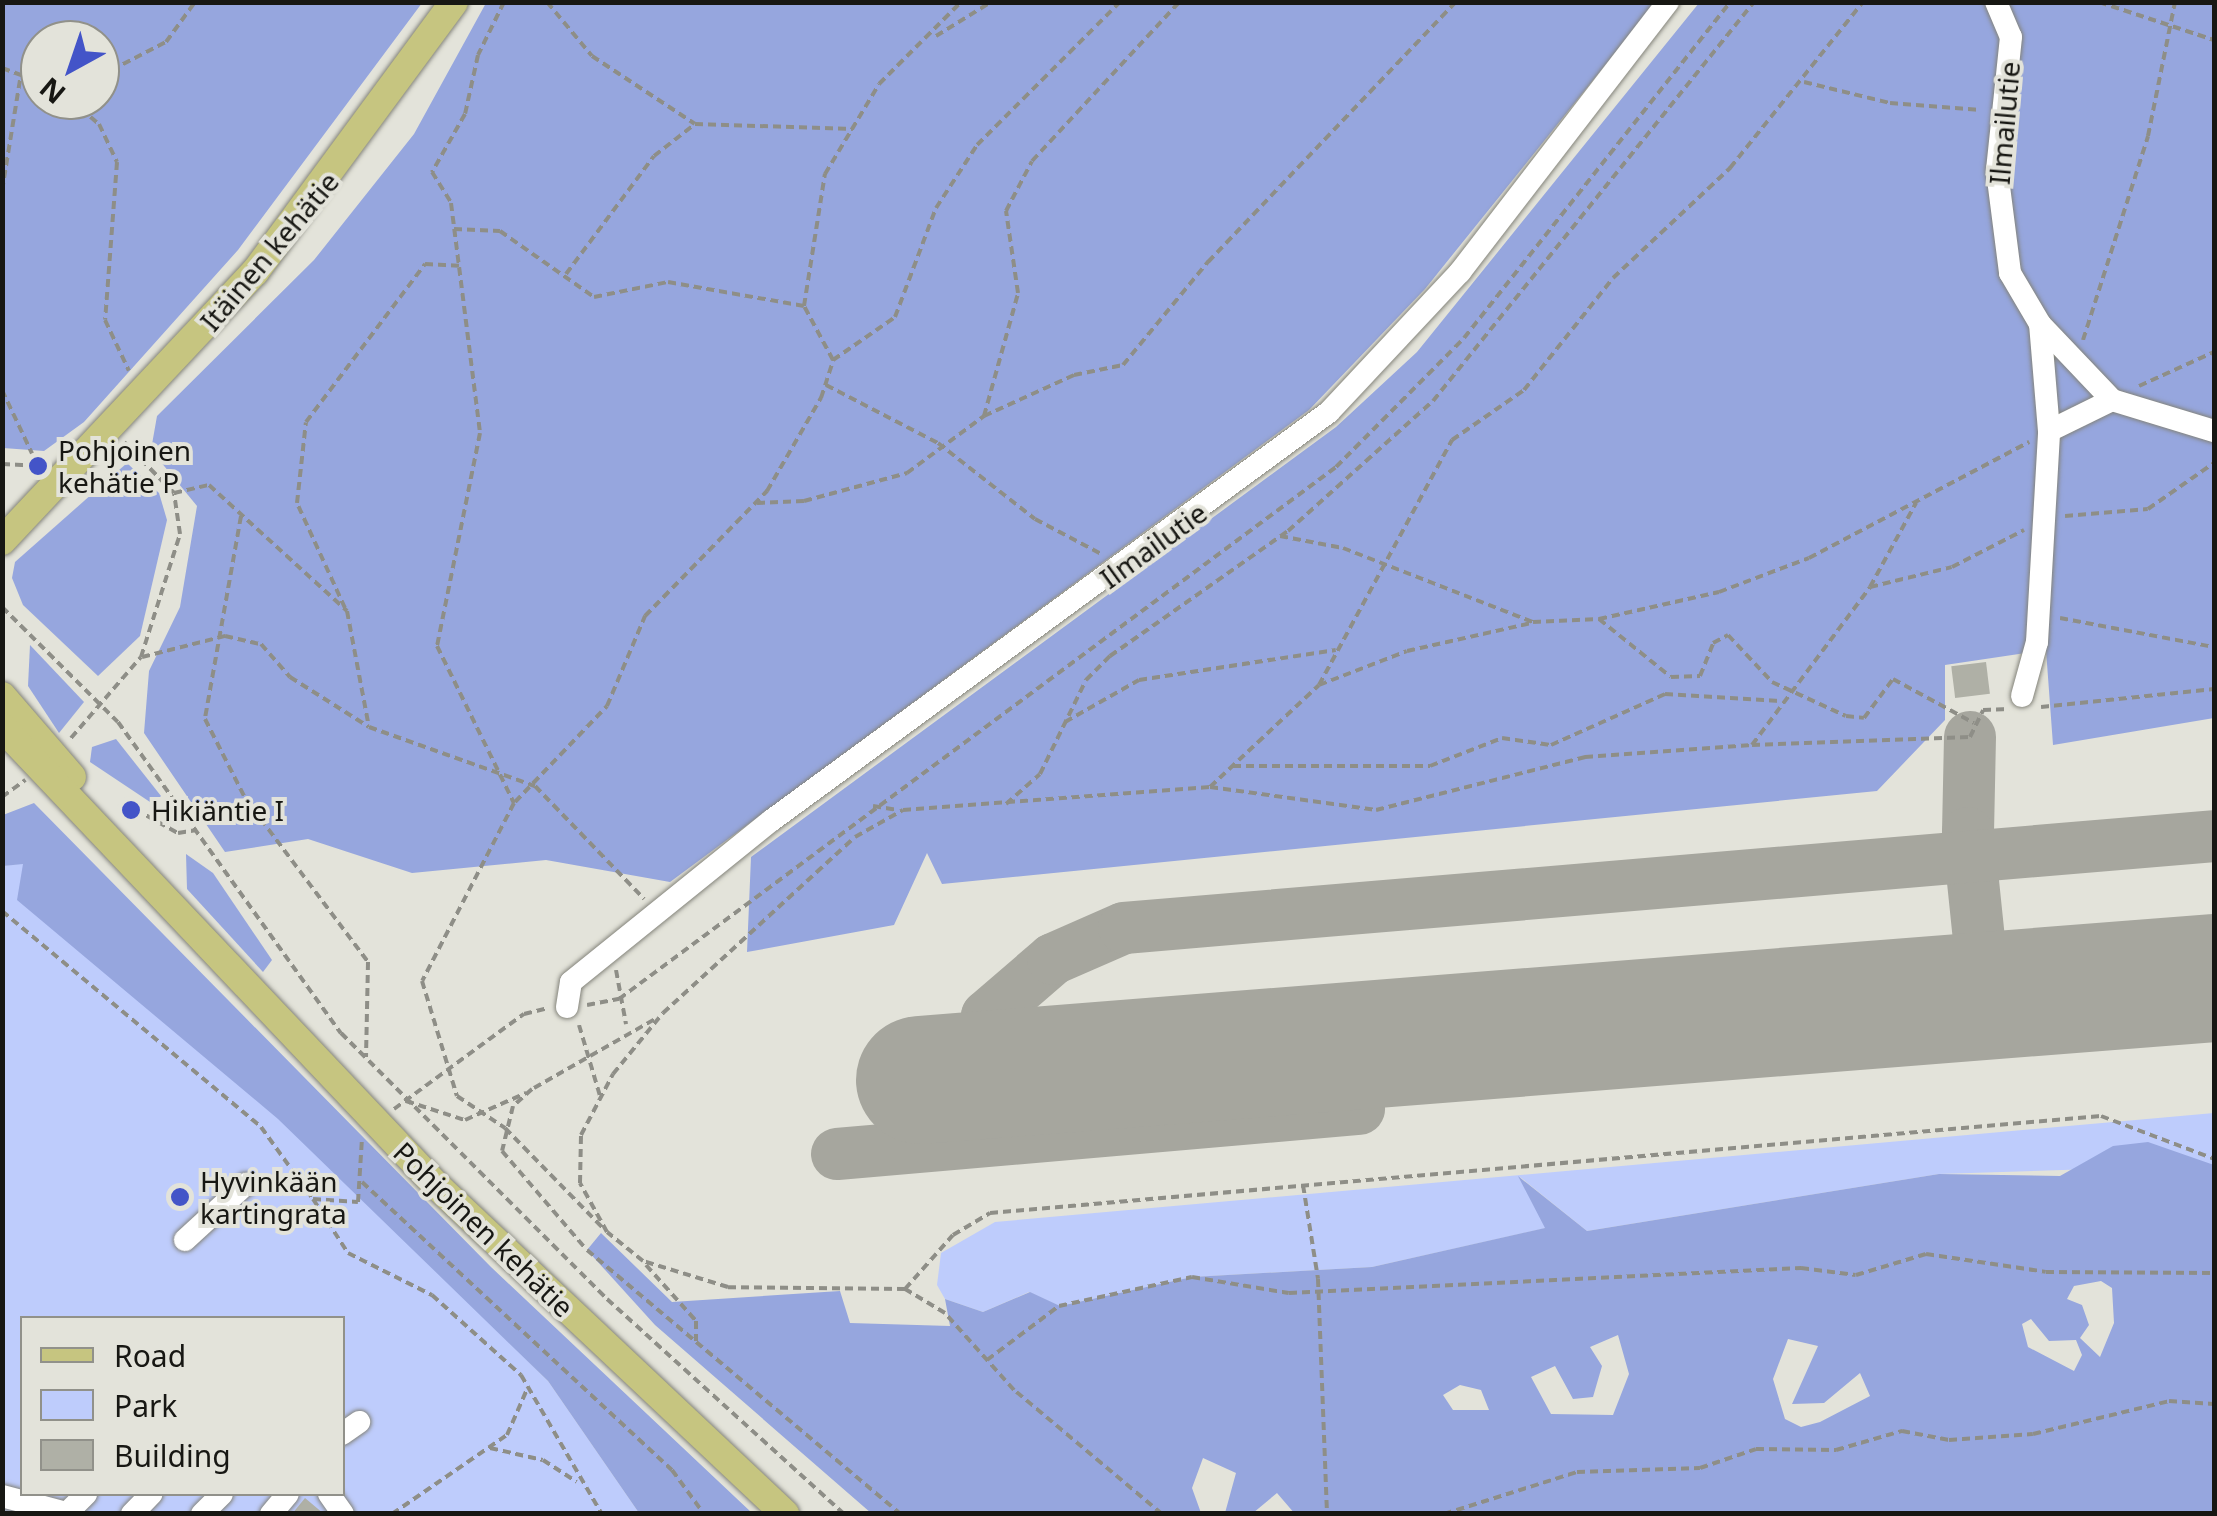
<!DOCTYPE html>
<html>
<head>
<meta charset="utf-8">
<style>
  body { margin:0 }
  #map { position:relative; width:2217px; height:1516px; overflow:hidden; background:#e3e3da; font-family:"Noto Sans",sans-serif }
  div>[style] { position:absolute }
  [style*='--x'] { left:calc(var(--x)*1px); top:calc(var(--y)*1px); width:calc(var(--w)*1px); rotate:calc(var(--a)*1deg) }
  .green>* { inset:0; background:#beccfc }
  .forest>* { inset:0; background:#96a6de }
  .taxiway>* { height:52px; margin:-26px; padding:0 26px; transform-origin:26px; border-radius:26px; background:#a6a69e }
  .runway>* { height:128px; margin:-64px; padding:0 64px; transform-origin:64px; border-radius:64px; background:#a6a69e }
  .building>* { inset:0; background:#afb0a6; transform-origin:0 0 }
  .path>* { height:4px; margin-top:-2px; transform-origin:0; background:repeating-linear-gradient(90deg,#8e8e87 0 8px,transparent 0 13px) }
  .roads { filter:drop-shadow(0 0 2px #84847b) drop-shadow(0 0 2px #84847b) }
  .minor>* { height:22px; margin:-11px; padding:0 11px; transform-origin:11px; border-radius:11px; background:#fff }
  .major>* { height:28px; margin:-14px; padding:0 14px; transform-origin:14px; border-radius:14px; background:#c6c580 }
  .dots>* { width:28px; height:28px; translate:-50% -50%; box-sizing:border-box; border:5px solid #e3e3da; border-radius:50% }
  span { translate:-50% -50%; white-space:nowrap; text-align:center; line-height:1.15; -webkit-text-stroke:8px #e3e3da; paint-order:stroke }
  .street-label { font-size:28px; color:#171713 }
  .poi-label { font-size:28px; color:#171713 }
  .left { translate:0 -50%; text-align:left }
  .frame { position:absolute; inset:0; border:5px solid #171713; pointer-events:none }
  .legend { position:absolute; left:20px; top:1316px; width:325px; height:180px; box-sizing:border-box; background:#e3e3da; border:2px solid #91918a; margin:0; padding:12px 18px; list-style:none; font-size:30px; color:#171713 }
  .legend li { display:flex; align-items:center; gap:20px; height:50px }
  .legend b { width:50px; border:2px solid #91918a }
  .north { position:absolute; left:20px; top:20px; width:100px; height:100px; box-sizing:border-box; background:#e3e3da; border:2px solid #91918a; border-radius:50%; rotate:220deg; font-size:28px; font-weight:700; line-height:40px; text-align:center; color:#171713 }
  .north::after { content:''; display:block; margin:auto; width:35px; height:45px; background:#4354c8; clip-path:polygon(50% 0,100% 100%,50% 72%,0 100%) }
</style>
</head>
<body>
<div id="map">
  <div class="green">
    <div style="clip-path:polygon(evenodd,24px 863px,548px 1381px,639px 1513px,3px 1514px,3px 866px,24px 863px,22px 1318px,342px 1318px,342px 1494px,22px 1494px,22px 1318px)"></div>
    <div style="clip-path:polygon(2214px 1113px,2214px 1165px,1939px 1174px,1587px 1231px,1520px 1177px,1546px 1228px,1372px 1267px,1192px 1277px,1059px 1306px,1029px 1292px,983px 1312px,945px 1299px,937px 1285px,941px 1253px,995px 1222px)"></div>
  </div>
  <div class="forest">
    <div style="clip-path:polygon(evenodd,3px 2px,422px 3px,238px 250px,84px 422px,44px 451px,3px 448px,3px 2px,100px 40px,100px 100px,40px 100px,40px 40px,100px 40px)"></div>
    <div style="clip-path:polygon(486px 3px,1655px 3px,1425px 289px,1309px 410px,670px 882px,546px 860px,412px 873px,308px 839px,225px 852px,144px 733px,149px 671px,180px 607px,197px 506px,151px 450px,157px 416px,314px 260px,414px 134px)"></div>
    <div style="clip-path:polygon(1699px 3px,2214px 3px,2214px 718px,2053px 745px,2046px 650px,1945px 665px,1945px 720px,1877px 791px,942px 884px,927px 853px,894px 925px,747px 952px,751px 857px,1336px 427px,1417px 352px)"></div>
    <div style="clip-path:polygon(127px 463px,159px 493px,167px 520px,140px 636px,98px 676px,23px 605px,12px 578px,15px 562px)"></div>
    <div style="clip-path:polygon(30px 645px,84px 702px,59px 733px,28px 686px)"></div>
    <div style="clip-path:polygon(116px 739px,161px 796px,153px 804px,90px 762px,92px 747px)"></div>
    <div style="clip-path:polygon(34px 803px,491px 1267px,752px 1513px,639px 1513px,548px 1381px,278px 1119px,17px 900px,23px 864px,3px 866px,3px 815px)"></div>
    <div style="clip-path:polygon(186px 854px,213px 873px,272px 960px,263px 972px,187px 889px)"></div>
    <div style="clip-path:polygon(evenodd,2148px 1142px,2214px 1165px,2214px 1513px,1295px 1514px,1277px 1493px,1253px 1513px,1225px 1513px,1236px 1473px,1203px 1458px,1192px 1488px,1201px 1513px,871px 1513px,655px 1325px,587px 1250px,601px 1233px,672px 1302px,840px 1291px,850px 1323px,950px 1326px,945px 1299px,983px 1312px,1030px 1292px,1060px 1306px,1192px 1277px,1372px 1267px,1545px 1228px,1518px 1176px,1587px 1231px,1939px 1174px,2060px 1176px,2113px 1146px,2148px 1142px,2101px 1281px,2112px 1288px,2114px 1323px,2100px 1357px,2080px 1338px,2089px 1325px,2082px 1305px,2067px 1299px,2074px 1286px,2101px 1281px,2148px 1142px,2031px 1319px,2049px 1341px,2076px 1340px,2082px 1355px,2074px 1371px,2028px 1347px,2022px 1324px,2031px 1319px,2148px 1142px,1618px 1335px,1629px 1374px,1613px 1415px,1551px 1414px,1531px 1377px,1555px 1366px,1573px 1399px,1593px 1397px,1602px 1366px,1590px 1347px,1618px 1335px,2148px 1142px,1788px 1339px,1818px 1346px,1792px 1404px,1824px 1403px,1860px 1373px,1870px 1396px,1820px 1422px,1801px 1427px,1785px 1419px,1773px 1379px,1788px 1339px,2148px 1142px,1460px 1385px,1481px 1390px,1489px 1410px,1453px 1410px,1443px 1395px,1460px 1385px)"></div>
  </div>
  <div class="taxiway">
    <div style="--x:1970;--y:737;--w:96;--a:91.2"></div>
    <div style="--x:1968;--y:833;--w:165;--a:84.1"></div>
    <div style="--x:988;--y:1074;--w:58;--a:-91"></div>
    <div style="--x:987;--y:1016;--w:87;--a:-40.8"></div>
    <div style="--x:1053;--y:959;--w:77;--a:-23.6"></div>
    <div style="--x:1124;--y:928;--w:1094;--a:-4.82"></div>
    <div style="--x:837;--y:1154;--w:524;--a:-4.93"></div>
  </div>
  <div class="runway">
    <div style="--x:920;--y:1080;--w:1298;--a:-4.51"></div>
  </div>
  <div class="building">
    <div style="left:1986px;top:662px;width:32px;height:35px;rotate:83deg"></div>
    <div style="clip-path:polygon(305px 1498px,324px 1514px,292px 1514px)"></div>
  </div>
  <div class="path">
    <div style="--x:504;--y:2;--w:59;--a:116.1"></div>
    <div style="--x:478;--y:55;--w:60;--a:102.4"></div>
    <div style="--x:465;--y:114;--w:67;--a:119.6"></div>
    <div style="--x:432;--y:172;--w:36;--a:58"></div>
    <div style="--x:451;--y:203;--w:232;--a:82.8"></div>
    <div style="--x:480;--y:433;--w:217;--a:101.4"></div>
    <div style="--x:437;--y:646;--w:175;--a:63.9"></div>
    <div style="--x:514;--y:803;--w:200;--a:117.3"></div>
    <div style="--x:422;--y:981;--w:120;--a:73.1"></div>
    <div style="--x:457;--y:1096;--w:58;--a:33.7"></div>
    <div style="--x:505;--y:1128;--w:139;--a:45.6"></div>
    <div style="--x:547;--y:2;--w:70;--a:50.2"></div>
    <div style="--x:592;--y:56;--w:123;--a:33.4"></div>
    <div style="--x:695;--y:124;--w:158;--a:1.8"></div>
    <div style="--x:2099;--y:2;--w:121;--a:18.3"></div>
    <div style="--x:936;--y:36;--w:65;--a:-31.7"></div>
    <div style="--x:2;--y:68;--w:40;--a:20.2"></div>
    <div style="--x:100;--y:76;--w:74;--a:-27.3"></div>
    <div style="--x:166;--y:42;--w:49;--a:-54.1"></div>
    <div style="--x:1804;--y:82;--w:89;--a:13.7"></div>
    <div style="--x:1890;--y:103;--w:91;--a:4.4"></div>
    <div style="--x:71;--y:100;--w:37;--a:41"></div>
    <div style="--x:99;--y:124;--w:42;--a:64.7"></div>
    <div style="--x:117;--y:162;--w:158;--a:94.3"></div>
    <div style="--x:105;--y:320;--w:56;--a:64.8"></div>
    <div style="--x:2;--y:191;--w:119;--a:-80.8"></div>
    <div style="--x:454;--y:229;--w:46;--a:2.5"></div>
    <div style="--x:500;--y:231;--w:115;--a:35.1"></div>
    <div style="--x:594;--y:297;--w:76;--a:-11.5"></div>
    <div style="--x:668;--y:282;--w:138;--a:10"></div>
    <div style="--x:566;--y:274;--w:147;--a:-53.3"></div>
    <div style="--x:654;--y:156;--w:52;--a:-38"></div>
    <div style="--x:2083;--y:340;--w:214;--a:-72.3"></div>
    <div style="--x:2148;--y:136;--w:137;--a:-78.6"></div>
    <div style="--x:833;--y:360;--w:75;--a:-34.7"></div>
    <div style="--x:895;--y:317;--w:116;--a:-69.4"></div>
    <div style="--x:936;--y:208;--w:75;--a:-56.9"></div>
    <div style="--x:977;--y:145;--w:202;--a:-45"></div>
    <div style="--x:826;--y:385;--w:126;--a:27.4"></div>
    <div style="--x:938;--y:443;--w:123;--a:38.1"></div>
    <div style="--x:1035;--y:519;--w:75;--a:27.9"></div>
    <div style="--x:2139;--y:386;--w:82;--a:-24.4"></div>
    <div style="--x:2;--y:390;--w:84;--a:64.7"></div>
    <div style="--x:984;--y:416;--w:99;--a:-24.5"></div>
    <div style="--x:1074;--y:375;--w:50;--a:-11.5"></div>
    <div style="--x:1123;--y:365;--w:134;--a:-50.5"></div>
    <div style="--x:1208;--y:262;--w:359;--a:-46.4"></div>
    <div style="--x:2;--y:464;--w:35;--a:3"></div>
    <div style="--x:174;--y:493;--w:36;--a:-13"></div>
    <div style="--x:209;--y:485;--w:187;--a:42.4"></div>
    <div style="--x:347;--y:611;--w:118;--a:79.3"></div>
    <div style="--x:369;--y:727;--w:176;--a:19.6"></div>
    <div style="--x:535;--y:786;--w:157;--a:46"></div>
    <div style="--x:757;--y:503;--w:47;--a:-2.4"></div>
    <div style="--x:804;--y:501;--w:107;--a:-15.2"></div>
    <div style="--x:907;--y:473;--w:96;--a:-36.5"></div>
    <div style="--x:984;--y:416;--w:128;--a:-74.5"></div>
    <div style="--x:1018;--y:293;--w:83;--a:-98.3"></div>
    <div style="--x:1006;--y:211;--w:56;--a:-62.5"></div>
    <div style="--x:1032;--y:161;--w:217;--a:-47.2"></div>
    <div style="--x:241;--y:516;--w:206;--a:100.1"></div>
    <div style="--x:205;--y:719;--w:89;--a:63.1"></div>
    <div style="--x:245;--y:798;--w:205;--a:53.1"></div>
    <div style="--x:368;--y:962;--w:95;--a:91.2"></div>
    <div style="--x:2065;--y:516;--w:83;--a:-4.8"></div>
    <div style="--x:2148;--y:509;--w:80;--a:-34.9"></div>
    <div style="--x:1280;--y:536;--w:64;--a:10.8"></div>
    <div style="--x:1343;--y:548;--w:204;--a:21.3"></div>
    <div style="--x:1533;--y:622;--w:66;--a:-2.6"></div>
    <div style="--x:1599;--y:619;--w:123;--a:-12.7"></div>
    <div style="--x:1719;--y:592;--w:96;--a:-20.7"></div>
    <div style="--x:1809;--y:558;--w:249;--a:-27.8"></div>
    <div style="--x:1870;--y:587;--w:96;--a:-61.3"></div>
    <div style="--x:2;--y:607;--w:163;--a:44.8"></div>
    <div style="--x:118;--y:722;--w:383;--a:54.4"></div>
    <div style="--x:341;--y:1033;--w:376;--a:45"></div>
    <div style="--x:607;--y:1299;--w:320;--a:42.2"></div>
    <div style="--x:345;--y:608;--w:115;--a:-114.6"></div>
    <div style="--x:297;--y:503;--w:81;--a:-83.7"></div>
    <div style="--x:306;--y:422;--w:198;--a:-53"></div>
    <div style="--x:425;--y:264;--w:34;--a:3"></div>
    <div style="--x:2060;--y:618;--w:157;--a:10.7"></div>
    <div style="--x:1599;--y:619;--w:92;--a:38.9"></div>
    <div style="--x:1671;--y:677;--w:29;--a:-2"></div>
    <div style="--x:1700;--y:676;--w:35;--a:-68"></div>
    <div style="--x:1713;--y:643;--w:17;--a:-28"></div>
    <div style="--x:1728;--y:635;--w:64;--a:46.9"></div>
    <div style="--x:1772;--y:682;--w:81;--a:24.7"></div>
    <div style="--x:1846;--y:716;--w:18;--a:6"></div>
    <div style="--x:1864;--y:718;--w:49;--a:-53.4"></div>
    <div style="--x:1893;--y:679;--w:92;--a:28.5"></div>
    <div style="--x:142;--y:657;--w:86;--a:-14.2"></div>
    <div style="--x:225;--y:636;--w:37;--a:13"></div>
    <div style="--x:261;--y:644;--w:44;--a:48.7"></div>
    <div style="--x:290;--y:677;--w:93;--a:32.3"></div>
    <div style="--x:1319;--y:685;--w:279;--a:-61.5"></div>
    <div style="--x:1452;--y:440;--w:88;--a:-34.8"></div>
    <div style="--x:1524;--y:390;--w:143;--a:-51.5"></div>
    <div style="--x:1613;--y:278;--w:161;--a:-43.2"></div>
    <div style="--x:1730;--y:168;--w:213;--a:-51.3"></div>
    <div style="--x:2041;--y:707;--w:174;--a:-5.9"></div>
    <div style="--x:1065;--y:722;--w:85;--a:-29.6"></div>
    <div style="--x:1139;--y:680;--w:199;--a:-8.7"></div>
    <div style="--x:71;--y:738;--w:107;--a:-49.2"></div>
    <div style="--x:141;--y:657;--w:129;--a:-72.4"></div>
    <div style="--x:180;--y:534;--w:41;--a:-98.3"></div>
    <div style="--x:174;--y:493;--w:71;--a:-134.4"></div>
    <div style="--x:1752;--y:745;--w:218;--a:-2.1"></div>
    <div style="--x:1970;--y:737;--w:30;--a:-64"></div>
    <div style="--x:1983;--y:710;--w:26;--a:-2"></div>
    <div style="--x:1233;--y:766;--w:197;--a:0"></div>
    <div style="--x:1430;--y:766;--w:77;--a:-21.3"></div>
    <div style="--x:1502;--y:738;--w:49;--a:8.1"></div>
    <div style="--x:1551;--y:745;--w:125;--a:-24.1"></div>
    <div style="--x:1665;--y:694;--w:115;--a:3.5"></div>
    <div style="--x:1210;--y:787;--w:149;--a:-43.1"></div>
    <div style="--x:1319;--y:685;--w:94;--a:-21.1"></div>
    <div style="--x:1407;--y:651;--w:127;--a:-12.7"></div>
    <div style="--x:2;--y:797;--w:29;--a:-36"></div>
    <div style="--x:515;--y:802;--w:133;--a:-46.2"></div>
    <div style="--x:607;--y:706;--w:98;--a:-67.1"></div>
    <div style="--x:645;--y:616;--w:175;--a:-45.7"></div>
    <div style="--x:767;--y:491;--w:108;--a:-59.9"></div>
    <div style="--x:821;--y:398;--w:40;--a:-72"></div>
    <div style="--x:833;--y:360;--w:61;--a:-118.2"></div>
    <div style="--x:804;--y:306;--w:134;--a:-81"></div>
    <div style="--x:825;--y:174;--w:105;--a:-59"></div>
    <div style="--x:879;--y:84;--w:116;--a:-45"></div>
    <div style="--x:124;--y:803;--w:62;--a:29.1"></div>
    <div style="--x:178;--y:833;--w:19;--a:-9"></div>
    <div style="--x:1006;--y:804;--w:45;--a:-41.4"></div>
    <div style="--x:1040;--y:774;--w:105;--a:-63.9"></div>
    <div style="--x:1086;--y:680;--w:34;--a:-45"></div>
    <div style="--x:1110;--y:656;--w:218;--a:-35.1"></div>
    <div style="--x:1288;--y:531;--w:195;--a:-41.9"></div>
    <div style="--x:1433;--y:401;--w:512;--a:-51.18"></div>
    <div style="--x:873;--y:806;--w:25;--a:9"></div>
    <div style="--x:2;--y:911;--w:337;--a:39.8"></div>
    <div style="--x:261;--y:1127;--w:89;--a:54.2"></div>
    <div style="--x:313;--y:1199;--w:45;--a:3.8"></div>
    <div style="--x:358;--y:1202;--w:63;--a:-86.4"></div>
    <div style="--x:616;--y:970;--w:55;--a:79.5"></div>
    <div style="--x:587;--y:1005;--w:33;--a:-11"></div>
    <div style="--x:619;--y:999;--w:893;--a:-36.57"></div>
    <div style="--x:1336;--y:467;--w:182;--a:-45.2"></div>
    <div style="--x:1464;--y:338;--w:429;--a:-51.6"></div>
    <div style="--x:579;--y:1025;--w:74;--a:73.5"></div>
    <div style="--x:534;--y:1088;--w:139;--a:-29.7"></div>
    <div style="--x:532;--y:1089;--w:25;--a:138"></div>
    <div style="--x:513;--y:1106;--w:46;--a:103.7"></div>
    <div style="--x:502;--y:1151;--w:130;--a:49.4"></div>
    <div style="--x:587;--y:1250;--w:410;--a:40.1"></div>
    <div style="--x:406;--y:1101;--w:62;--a:17.9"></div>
    <div style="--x:465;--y:1120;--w:67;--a:-23.9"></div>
    <div style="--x:394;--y:1109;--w:161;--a:-36.2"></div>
    <div style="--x:524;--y:1014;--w:25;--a:-14"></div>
    <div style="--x:362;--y:1182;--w:423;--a:42.9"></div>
    <div style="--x:672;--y:1470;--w:54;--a:54"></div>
    <div style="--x:1303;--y:1185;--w:95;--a:80.9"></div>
    <div style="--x:1318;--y:1279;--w:235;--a:87.8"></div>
    <div style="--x:313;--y:1199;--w:64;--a:57.1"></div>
    <div style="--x:348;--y:1253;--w:94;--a:26.6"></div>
    <div style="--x:432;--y:1295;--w:120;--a:42"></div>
    <div style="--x:521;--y:1375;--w:161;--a:59.8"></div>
    <div style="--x:646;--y:1265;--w:75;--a:48.2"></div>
    <div style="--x:696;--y:1321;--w:20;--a:90"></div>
    <div style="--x:905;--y:1289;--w:72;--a:-48.4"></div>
    <div style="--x:953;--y:1235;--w:43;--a:-30.7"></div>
    <div style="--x:990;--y:1213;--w:1115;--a:-4.99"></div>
    <div style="--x:2101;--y:1116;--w:121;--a:20.8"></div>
    <div style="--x:987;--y:1360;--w:90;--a:-36.9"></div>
    <div style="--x:1059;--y:1306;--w:136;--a:-12.3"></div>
    <div style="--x:1192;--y:1277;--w:98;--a:9.4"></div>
    <div style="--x:1289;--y:1293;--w:513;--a:-2.8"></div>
    <div style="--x:1801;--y:1268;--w:55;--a:7.3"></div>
    <div style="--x:1856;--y:1275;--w:73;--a:-16.7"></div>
    <div style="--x:1926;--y:1254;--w:121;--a:8.5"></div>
    <div style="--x:2046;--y:1272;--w:168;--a:0.3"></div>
    <div style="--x:490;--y:1448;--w:54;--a:12.8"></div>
    <div style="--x:543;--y:1460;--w:40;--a:32.9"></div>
    <div style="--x:392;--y:1514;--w:140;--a:-34.5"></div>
    <div style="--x:507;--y:1435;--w:52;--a:-66.4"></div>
    <div style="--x:1162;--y:1514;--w:193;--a:-140"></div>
    <div style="--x:1014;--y:1390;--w:103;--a:-131.9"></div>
    <div style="--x:945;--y:1313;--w:47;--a:-149"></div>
    <div style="--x:905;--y:1289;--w:177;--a:-179.4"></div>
    <div style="--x:728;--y:1287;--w:89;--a:-163"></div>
    <div style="--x:643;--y:1261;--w:46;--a:-141.1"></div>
    <div style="--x:607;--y:1232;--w:56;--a:-118.9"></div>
    <div style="--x:580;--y:1183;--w:48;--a:-88.8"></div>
    <div style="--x:581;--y:1135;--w:69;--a:-62.3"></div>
    <div style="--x:613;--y:1074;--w:79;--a:-50.7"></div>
    <div style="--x:663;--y:1013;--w:260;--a:-42.5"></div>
    <div style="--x:855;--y:837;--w:55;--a:-29.4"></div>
    <div style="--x:903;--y:810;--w:308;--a:-4.3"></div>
    <div style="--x:1210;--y:787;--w:168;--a:7.9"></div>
    <div style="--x:1376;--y:810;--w:216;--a:-14.2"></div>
    <div style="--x:1585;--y:757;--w:167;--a:-4.1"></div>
    <div style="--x:1752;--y:745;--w:197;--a:-53.2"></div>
    <div style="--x:1870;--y:587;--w:84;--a:-13.7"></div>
    <div style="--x:1952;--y:567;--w:81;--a:-27.2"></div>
    <div style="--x:1444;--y:1514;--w:139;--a:-17.5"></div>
    <div style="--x:1577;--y:1472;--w:123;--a:-1.9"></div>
    <div style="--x:1700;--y:1468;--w:59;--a:-18.7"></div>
    <div style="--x:1756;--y:1449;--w:80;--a:0.7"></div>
    <div style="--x:1836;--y:1450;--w:69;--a:-16.1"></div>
    <div style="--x:1902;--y:1431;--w:48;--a:10.8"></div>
    <div style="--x:1949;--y:1440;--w:84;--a:-4.1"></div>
    <div style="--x:2033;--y:1434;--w:140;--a:-13.6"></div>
    <div style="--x:2169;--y:1401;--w:45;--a:3.8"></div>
  </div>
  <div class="roads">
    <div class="minor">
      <div style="--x:1996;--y:2;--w:38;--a:67"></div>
      <div style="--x:2011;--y:37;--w:135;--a:96"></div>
      <div style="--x:1997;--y:171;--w:103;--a:82.7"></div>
      <div style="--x:2010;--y:273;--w:59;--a:59.5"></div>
      <div style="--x:2040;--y:324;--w:105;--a:46.5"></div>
      <div style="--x:2112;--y:400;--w:107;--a:16.9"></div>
      <div style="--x:2049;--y:431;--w:70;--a:-26.2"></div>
      <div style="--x:2022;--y:696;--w:56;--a:-74.5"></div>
      <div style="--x:2037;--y:642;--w:211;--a:-86.7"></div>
      <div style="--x:2049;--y:431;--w:107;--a:-94.8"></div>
      <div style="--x:567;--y:1007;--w:25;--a:-81"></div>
      <div style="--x:571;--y:982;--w:258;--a:-38.9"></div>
      <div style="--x:772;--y:820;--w:690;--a:-36.22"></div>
      <div style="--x:1329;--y:412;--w:192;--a:-46.9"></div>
      <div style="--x:1460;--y:272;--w:341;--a:-52.4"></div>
      <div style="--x:185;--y:1240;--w:83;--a:-42.6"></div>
      <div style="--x:342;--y:1434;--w:21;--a:-35"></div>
      <div style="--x:329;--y:1494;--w:24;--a:55"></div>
      <div style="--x:2;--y:1496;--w:70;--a:14.8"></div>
      <div style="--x:67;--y:1513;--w:27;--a:-45"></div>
      <div style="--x:132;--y:1514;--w:28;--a:-46"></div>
      <div style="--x:202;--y:1514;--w:28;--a:-45"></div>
      <div style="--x:271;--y:1514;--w:26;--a:-50"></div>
    </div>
    <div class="major">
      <div style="--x:2;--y:541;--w:369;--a:-46.8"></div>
      <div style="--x:255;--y:272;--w:335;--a:-53.6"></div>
      <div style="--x:2;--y:696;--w:107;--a:49.2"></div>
      <div style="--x:2;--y:727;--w:630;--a:46.54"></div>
      <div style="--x:435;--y:1184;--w:481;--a:43.3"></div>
    </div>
  </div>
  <div class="dots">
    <div style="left:38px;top:466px;background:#4354c8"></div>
    <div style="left:131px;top:810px;background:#4354c8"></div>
    <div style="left:180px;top:1197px;background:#4354c8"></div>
  </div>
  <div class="street-label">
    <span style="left:2004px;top:123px;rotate:-85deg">Ilmailutie</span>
    <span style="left:269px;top:251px;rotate:-50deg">Itäinen kehätie</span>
    <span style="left:1153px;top:545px;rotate:-36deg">Ilmailutie</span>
    <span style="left:484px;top:1229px;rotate:44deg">Pohjoinen kehätie</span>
  </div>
  <div class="poi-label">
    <span class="left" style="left:58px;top:466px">Pohjoinen<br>kehätie P</span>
    <span class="left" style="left:151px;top:810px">Hikiäntie I</span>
    <span class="left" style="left:200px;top:1197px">Hyvinkään<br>kartingrata</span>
  </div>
  <div class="frame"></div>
  <ul class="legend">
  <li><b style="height:12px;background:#c6c580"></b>Road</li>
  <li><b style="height:28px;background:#beccfc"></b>Park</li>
  <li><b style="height:28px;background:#afb0a6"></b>Building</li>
  </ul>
  <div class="north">N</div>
</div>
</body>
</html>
